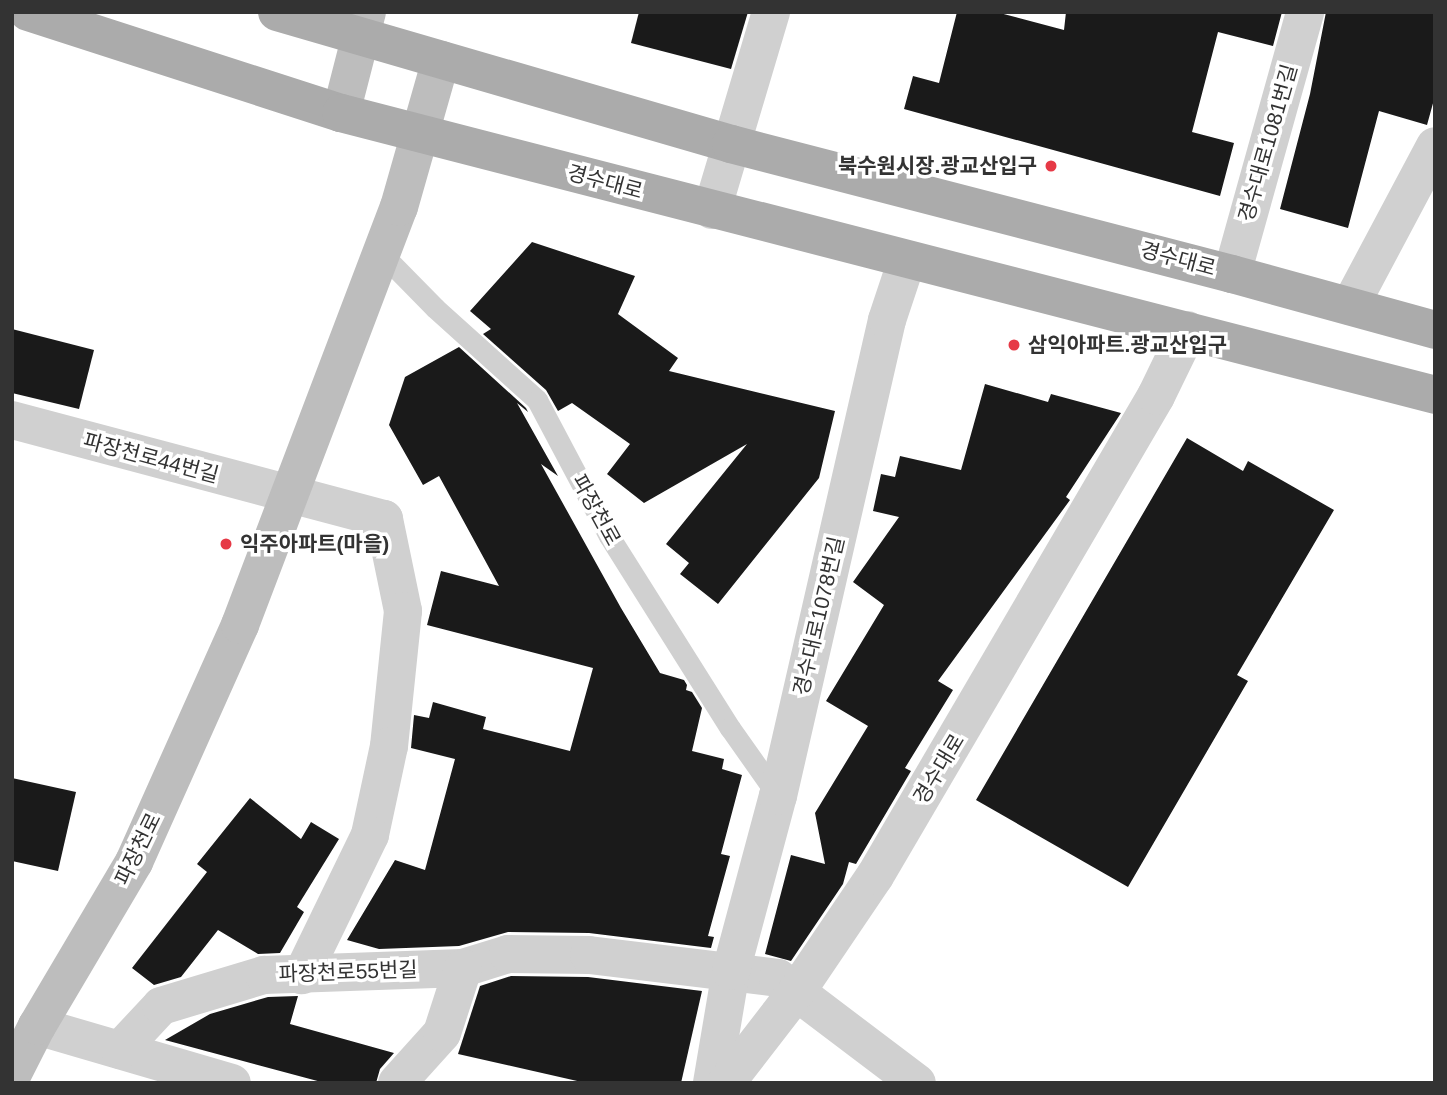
<!DOCTYPE html>
<html>
<head>
<meta charset="utf-8">
<style>
  body { margin:0 }
  #map { position:relative; width:1447px; height:1095px; overflow:hidden; background:#fff; font-family:Arial,"Noto Sans KR",sans-serif }
  div>[style] { position:absolute }
  [style*='--x'] { left:calc(var(--x)*1px); top:calc(var(--y)*1px); width:calc(var(--w)*1px); rotate:calc(var(--a)*1deg) }
  .building>* { inset:0; background:#1a1a1a }
  .lane>* { height:21px; margin:-10.5px; padding:0 10.5px; transform-origin:10.5px; border-radius:10.5px; background:#d0d0d0 }
  .street>* { height:38px; margin:-19px; padding:0 19px; transform-origin:19px; border-radius:19px; background:#d0d0d0 }
  .secondary>* { height:38px; margin:-19px; padding:0 19px; transform-origin:19px; border-radius:19px; background:#bdbdbd }
  .primary>* { height:38px; margin:-19px; padding:0 19px; transform-origin:19px; border-radius:19px; background:#ababab }
  .dots>* { width:19px; height:19px; translate:-50% -50%; box-sizing:border-box; border:4px solid #fff; border-radius:50% }
  span { translate:-50% -50%; white-space:nowrap; text-align:center; line-height:1.15; -webkit-text-stroke:7px #fff; paint-order:stroke }
  .street-label { font-size:21px; color:#333 }
  .poi-label { font-size:21px; color:#333; font-weight:700 }
  .right { translate:-100% -50%; text-align:right }
  .left { translate:0 -50%; text-align:left }
  .frame { position:absolute; inset:0; border:14px solid #333; pointer-events:none }
</style>
</head>
<body>
<div id="map">
  <div class="building">
    <div style="clip-path:polygon(639px 12px,748px 12px,731px 69px,631px 43px)"></div>
    <div style="clip-path:polygon(957px 12px,996px 12px,1064px 30px,1066px 12px,1282px 12px,1273px 46px,1218px 32px,1192px 132px,1234px 143px,1220px 196px,904px 109px,913px 76px,939px 83px)"></div>
    <div style="clip-path:polygon(1326px 12px,1435px 12px,1435px 96px,1427px 125px,1379px 111px,1348px 228px,1280px 209px,1310px 94px)"></div>
    <div style="clip-path:polygon(532px 242px,635px 276px,618px 314px,678px 358px,669px 371px,835px 411px,819px 478px,718px 604px,680px 574px,689px 563px,666px 544px,747px 444px,644px 503px,607px 474px,630px 444px,572px 403px,558px 411px,546px 390px,483px 334px,491px 329px,470px 311px)"></div>
    <div style="clip-path:polygon(12px 329px,94px 350px,79px 409px,12px 393px)"></div>
    <div style="clip-path:polygon(459px 347px,526px 408px,528px 412px,517px 403px,558px 476px,541px 464px,621px 608px,660px 673px,684px 680px,687px 685px,686px 690px,692px 692px,702px 708px,692px 751px,724px 759px,722px 769px,742px 775px,721px 854px,730px 856px,708px 936px,714px 937px,711px 948px,589px 933px,508px 932px,459px 946px,379px 949px,347px 940px,395px 860px,425px 870px,455px 759px,411px 748px,414px 715px,429px 718px,433px 702px,486px 717px,483px 729px,570px 751px,593px 668px,427px 625px,441px 571px,499px 586px,439px 476px,423px 485px,389px 425px,405px 377px)"></div>
    <div style="clip-path:polygon(985px 384px,1048px 402px,1051px 394px,1121px 413px,1066px 497px,1070px 500px,938px 681px,953px 690px,905px 768px,911px 771px,856px 864px,849px 862px,843px 884px,791px 961px,765px 954px,791px 855px,825px 864px,815px 813px,868px 726px,826px 701px,884px 605px,853px 582px,899px 517px,873px 511px,881px 474px,895px 477px,900px 456px,961px 470px)"></div>
    <div style="clip-path:polygon(1187px 438px,1243px 471px,1248px 461px,1334px 510px,1237px 675px,1248px 681px,1128px 887px,976px 800px)"></div>
    <div style="clip-path:polygon(12px 778px,76px 792px,58px 871px,12px 861px)"></div>
    <div style="clip-path:polygon(250px 798px,301px 839px,311px 822px,339px 839px,297px 907px,304px 912px,280px 953px,258px 954px,218px 930px,181px 977px,154px 985px,132px 968px,207px 872px,197px 864px)"></div>
    <div style="clip-path:polygon(511px 976px,588px 977px,702px 991px,681px 1083px,586px 1083px,458px 1054px,480px 986px)"></div>
    <div style="clip-path:polygon(298px 996px,290px 1024px,394px 1053px,380px 1069px,376px 1083px,325px 1083px,165px 1040px,210px 1014px,268px 997px)"></div>
  </div>
  <div class="lane">
    <div style="--x:381;--y:253;--w:77;--a:45.5"></div>
    <div style="--x:435;--y:308;--w:137;--a:42"></div>
    <div style="--x:537;--y:400;--w:154;--a:62.1"></div>
    <div style="--x:609;--y:536;--w:227;--a:57.8"></div>
    <div style="--x:730;--y:728;--w:83;--a:54.8"></div>
  </div>
  <div class="street">
    <div style="--x:712;--y:210;--w:207;--a:-73.4"></div>
    <div style="--x:1232;--y:274;--w:272;--a:-74.4"></div>
    <div style="--x:1350;--y:306;--w:181;--a:-62"></div>
    <div style="--x:12;--y:420;--w:385;--a:14.9"></div>
    <div style="--x:384;--y:519;--w:94;--a:78.3"></div>
    <div style="--x:403;--y:611;--w:136;--a:95.9"></div>
    <div style="--x:389;--y:746;--w:91;--a:102.1"></div>
    <div style="--x:370;--y:835;--w:156;--a:115.9"></div>
    <div style="--x:37;--y:1026;--w:203;--a:16.3"></div>
    <div style="--x:120;--y:1050;--w:60;--a:-47"></div>
    <div style="--x:161;--y:1006;--w:108;--a:-16.8"></div>
    <div style="--x:264;--y:975;--w:199;--a:-2"></div>
    <div style="--x:463;--y:968;--w:47;--a:-17.3"></div>
    <div style="--x:508;--y:954;--w:81;--a:0.7"></div>
    <div style="--x:589;--y:955;--w:190;--a:6.9"></div>
    <div style="--x:778;--y:978;--w:174;--a:37.1"></div>
    <div style="--x:397;--y:1083;--w:67;--a:-48"></div>
    <div style="--x:442;--y:1033;--w:68;--a:-72.1"></div>
    <div style="--x:712;--y:1083;--w:114;--a:-80.4"></div>
    <div style="--x:731;--y:971;--w:181;--a:-75"></div>
    <div style="--x:778;--y:796;--w:488;--a:-77.1"></div>
    <div style="--x:887;--y:320;--w:63;--a:-71.6"></div>
    <div style="--x:726;--y:1083;--w:116;--a:-52.3"></div>
    <div style="--x:797;--y:991;--w:139;--a:-55.9"></div>
    <div style="--x:875;--y:876;--w:556;--a:-59.65"></div>
    <div style="--x:1156;--y:396;--w:73;--a:-64.1"></div>
  </div>
  <div class="secondary">
    <div style="--x:341;--y:113;--w:104;--a:-75.6"></div>
    <div style="--x:12;--y:1075;--w:55;--a:-63"></div>
    <div style="--x:37;--y:1026;--w:191;--a:-59.4"></div>
    <div style="--x:134;--y:862;--w:260;--a:-65.9"></div>
    <div style="--x:240;--y:625;--w:447;--a:-69.2"></div>
    <div style="--x:399;--y:207;--w:153;--a:-74.1"></div>
  </div>
  <div class="primary">
    <div style="--x:28;--y:12;--w:329;--a:17.9"></div>
    <div style="--x:341;--y:113;--w:1130;--a:14.45"></div>
    <div style="--x:277;--y:12;--w:473;--a:16.2"></div>
    <div style="--x:731;--y:144;--w:518;--a:14.55"></div>
    <div style="--x:1232;--y:274;--w:211;--a:15.4"></div>
  </div>
  <div class="dots">
    <div style="left:1051px;top:166px;background:#e63946"></div>
    <div style="left:1014px;top:345px;background:#e63946"></div>
    <div style="left:226px;top:544px;background:#e63946"></div>
  </div>
  <div class="street-label">
    <span style="left:1268px;top:143px;rotate:-74deg">경수대로1081번길</span>
    <span style="left:605px;top:182px;rotate:15deg">경수대로</span>
    <span style="left:1178px;top:259px;rotate:15deg">경수대로</span>
    <span style="left:151px;top:458px;rotate:15deg">파장천로44번길</span>
    <span style="left:596px;top:510px;rotate:61deg">파장천로</span>
    <span style="left:819px;top:616px;rotate:-77deg">경수대로1078번길</span>
    <span style="left:939px;top:769px;rotate:-59deg">경수대로</span>
    <span style="left:138px;top:849px;rotate:-64deg">파장천로</span>
    <span style="left:348px;top:972px;rotate:-2deg">파장천로55번길</span>
  </div>
  <div class="poi-label">
    <span class="right" style="left:1037px;top:166px">북수원시장.광교산입구</span>
    <span class="left" style="left:1028px;top:345px">삼익아파트.광교산입구</span>
    <span class="left" style="left:240px;top:544px">익주아파트(마을)</span>
  </div>
  <div class="frame"></div>
</div>
</body>
</html>
